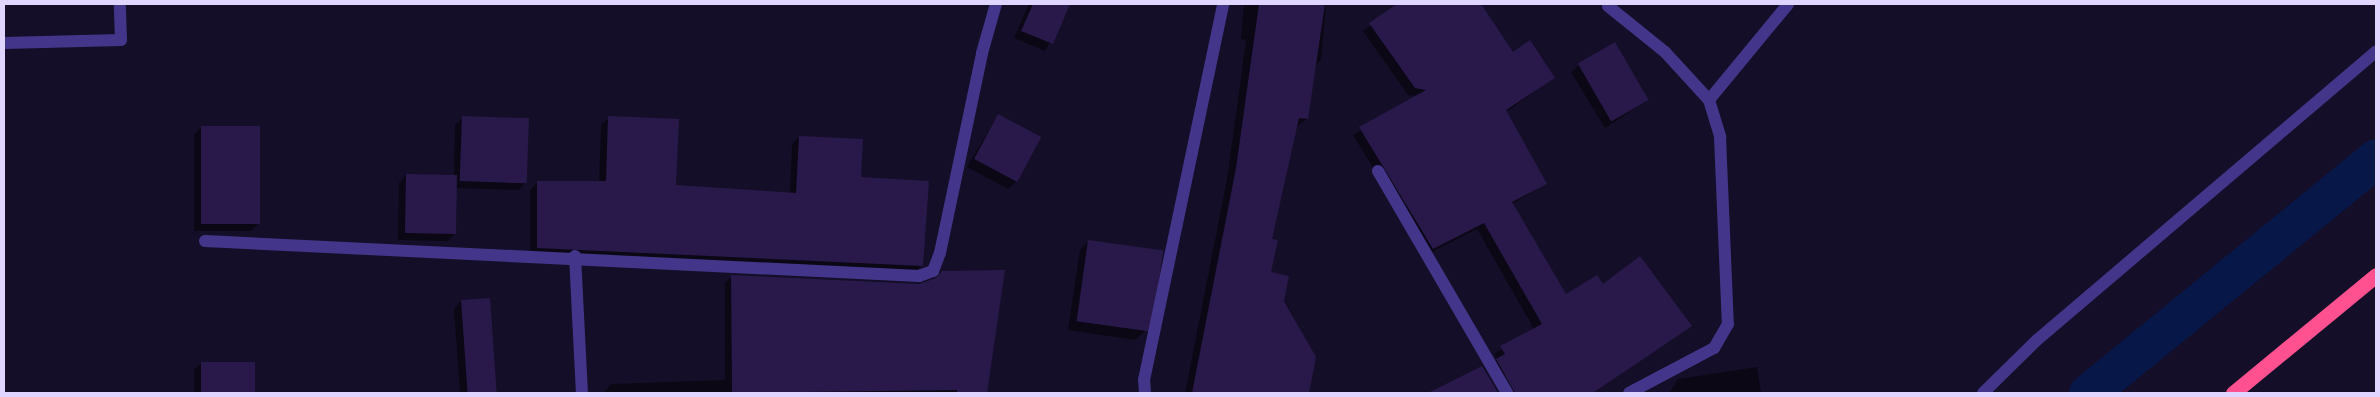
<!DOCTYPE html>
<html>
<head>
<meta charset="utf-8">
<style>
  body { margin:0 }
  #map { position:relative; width:2380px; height:397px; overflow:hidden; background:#150e28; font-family:Mulish,sans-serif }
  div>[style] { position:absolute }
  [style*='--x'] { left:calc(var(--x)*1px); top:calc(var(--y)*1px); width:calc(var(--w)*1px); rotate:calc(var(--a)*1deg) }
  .shadow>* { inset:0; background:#0007 }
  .canal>* { height:39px; margin:-19.5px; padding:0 19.5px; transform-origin:19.5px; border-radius:19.5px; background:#071748 }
  .building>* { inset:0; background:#29194a; transform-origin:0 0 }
  .lane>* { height:12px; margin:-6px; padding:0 6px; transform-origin:6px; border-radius:6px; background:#43368a }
  .street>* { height:12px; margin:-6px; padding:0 6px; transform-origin:6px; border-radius:6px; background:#43368a }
  .highway>* { height:15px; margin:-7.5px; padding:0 7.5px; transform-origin:7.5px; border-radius:7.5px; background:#ff508f }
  span { translate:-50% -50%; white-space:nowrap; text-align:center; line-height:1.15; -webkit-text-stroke:4.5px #150e28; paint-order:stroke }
  .frame { position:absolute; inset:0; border:5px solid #dfd5ff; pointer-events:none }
</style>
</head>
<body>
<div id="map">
  <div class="shadow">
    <div style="clip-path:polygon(1029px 4px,1069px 4px,1045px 51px,1014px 38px)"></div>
    <div style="clip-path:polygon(1244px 4px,1326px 4px,1321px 60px,1315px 66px,1307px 119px,1295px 128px,1270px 240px,1270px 273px,1315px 357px,1308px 393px,1185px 393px,1227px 179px,1246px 40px,1241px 39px)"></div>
    <div style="clip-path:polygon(1403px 4px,1479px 4px,1513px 53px,1554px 78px,1506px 112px,1545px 184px,1512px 204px,1566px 296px,1602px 286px,1690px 326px,1594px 393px,1506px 393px,1490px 366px,1497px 359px,1494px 354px,1534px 329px,1477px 229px,1426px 255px,1353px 135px,1418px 96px,1408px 95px,1363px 31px)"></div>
    <div style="clip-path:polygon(1579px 65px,1648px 100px,1605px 128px,1571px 72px)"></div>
    <div style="clip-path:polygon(998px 115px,1016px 182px,1008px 189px,967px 167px)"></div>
    <div style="clip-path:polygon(463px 118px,526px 182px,519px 190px,456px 188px,455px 233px,448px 241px,398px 240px,399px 183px,406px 175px,454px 176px,455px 125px)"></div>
    <div style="clip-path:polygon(609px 118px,674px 186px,790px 194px,792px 144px,799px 137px,860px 178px,922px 265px,915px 273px,530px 255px,530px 190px,537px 183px,599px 183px,601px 125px)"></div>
    <div style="clip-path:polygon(201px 127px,258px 224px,251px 231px,194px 231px,194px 135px)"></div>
    <div style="clip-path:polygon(1089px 241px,1145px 331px,1135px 340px,1068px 330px,1080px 250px)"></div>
    <div style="clip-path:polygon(1003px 271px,986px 393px,603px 393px,611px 384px,725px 380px,725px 283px,732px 276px,919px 285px)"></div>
    <div style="clip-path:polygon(489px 299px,496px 393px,460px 393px,454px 309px,461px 301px)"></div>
    <div style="clip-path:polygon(201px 363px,254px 363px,254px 393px,194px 393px,194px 370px)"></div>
    <div style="clip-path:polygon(1757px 367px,1761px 393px,1669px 393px,1678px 379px)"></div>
  </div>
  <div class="canal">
    <div style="--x:2088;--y:393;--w:372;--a:-39.2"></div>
  </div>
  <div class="building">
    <div style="clip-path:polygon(1033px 4px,1070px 4px,1053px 44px,1021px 31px)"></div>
    <div style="clip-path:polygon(1259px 4px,1325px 4px,1308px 119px,1299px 118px,1272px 239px,1278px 240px,1271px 272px,1289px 276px,1284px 301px,1316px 357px,1309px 393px,1192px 393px,1236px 168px)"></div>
    <div style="clip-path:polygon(1397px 4px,1481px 4px,1513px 52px,1530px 40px,1555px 78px,1506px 110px,1547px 184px,1512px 202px,1566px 294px,1597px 275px,1603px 284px,1640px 256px,1692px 326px,1593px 393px,1515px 393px,1496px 359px,1505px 354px,1500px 346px,1542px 324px,1484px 223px,1433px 249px,1359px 127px,1426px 90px,1415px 88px,1369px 23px)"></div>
    <div style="left:1615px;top:42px;width:67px;height:43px;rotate:60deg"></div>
    <div style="left:998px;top:114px;width:49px;height:51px;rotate:28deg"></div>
    <div style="left:462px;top:116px;width:67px;height:65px;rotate:2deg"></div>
    <div style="clip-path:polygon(608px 116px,679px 119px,676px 185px,796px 193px,799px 136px,863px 139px,861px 177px,929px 181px,923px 266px,537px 248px,537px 181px,606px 181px)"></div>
    <div style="left:201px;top:126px;width:59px;height:98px"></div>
    <div style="left:406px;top:174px;width:51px;height:59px;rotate:1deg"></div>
    <div style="left:1088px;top:240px;width:76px;height:82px;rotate:8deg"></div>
    <div style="clip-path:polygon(1005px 270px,987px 393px,957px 393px,957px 390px,732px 393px,731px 275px,919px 284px,936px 278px,942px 271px)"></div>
    <div style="left:490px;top:298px;width:95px;height:29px;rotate:86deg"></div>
    <div style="left:201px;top:362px;width:54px;height:31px"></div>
    <div style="clip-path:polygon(1482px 366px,1498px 393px,1428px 393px)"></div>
  </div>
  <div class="lane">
    <div style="--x:1983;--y:393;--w:76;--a:-44.5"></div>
    <div style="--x:2037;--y:340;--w:445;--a:-40.4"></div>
  </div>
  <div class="street">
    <div style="--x:1608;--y:6;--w:73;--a:38.9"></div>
    <div style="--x:1665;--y:52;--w:65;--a:47.5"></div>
    <div style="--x:1709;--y:100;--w:39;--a:73"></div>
    <div style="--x:1720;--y:137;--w:187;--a:87.6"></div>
    <div style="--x:1728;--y:324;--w:28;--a:120"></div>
    <div style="--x:1714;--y:348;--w:96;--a:152.1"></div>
    <div style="--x:4;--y:43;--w:117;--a:-1.5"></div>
    <div style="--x:121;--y:40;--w:36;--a:-92"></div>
    <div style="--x:1709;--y:100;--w:124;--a:-50.5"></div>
    <div style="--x:1378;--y:171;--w:257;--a:59.8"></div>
    <div style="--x:205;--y:241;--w:715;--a:2.81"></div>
    <div style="--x:919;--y:276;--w:15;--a:-20"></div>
    <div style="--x:933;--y:271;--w:19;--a:-69"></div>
    <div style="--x:940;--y:253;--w:204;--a:-78.1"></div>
    <div style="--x:982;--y:53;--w:51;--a:-74.1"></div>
    <div style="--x:575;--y:256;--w:137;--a:87.1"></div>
    <div style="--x:1145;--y:393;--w:13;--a:-94"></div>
    <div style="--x:1144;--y:380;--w:384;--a:-78.1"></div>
  </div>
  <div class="highway">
    <div style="--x:2233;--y:393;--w:185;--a:-39.5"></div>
  </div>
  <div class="frame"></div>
</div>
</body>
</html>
